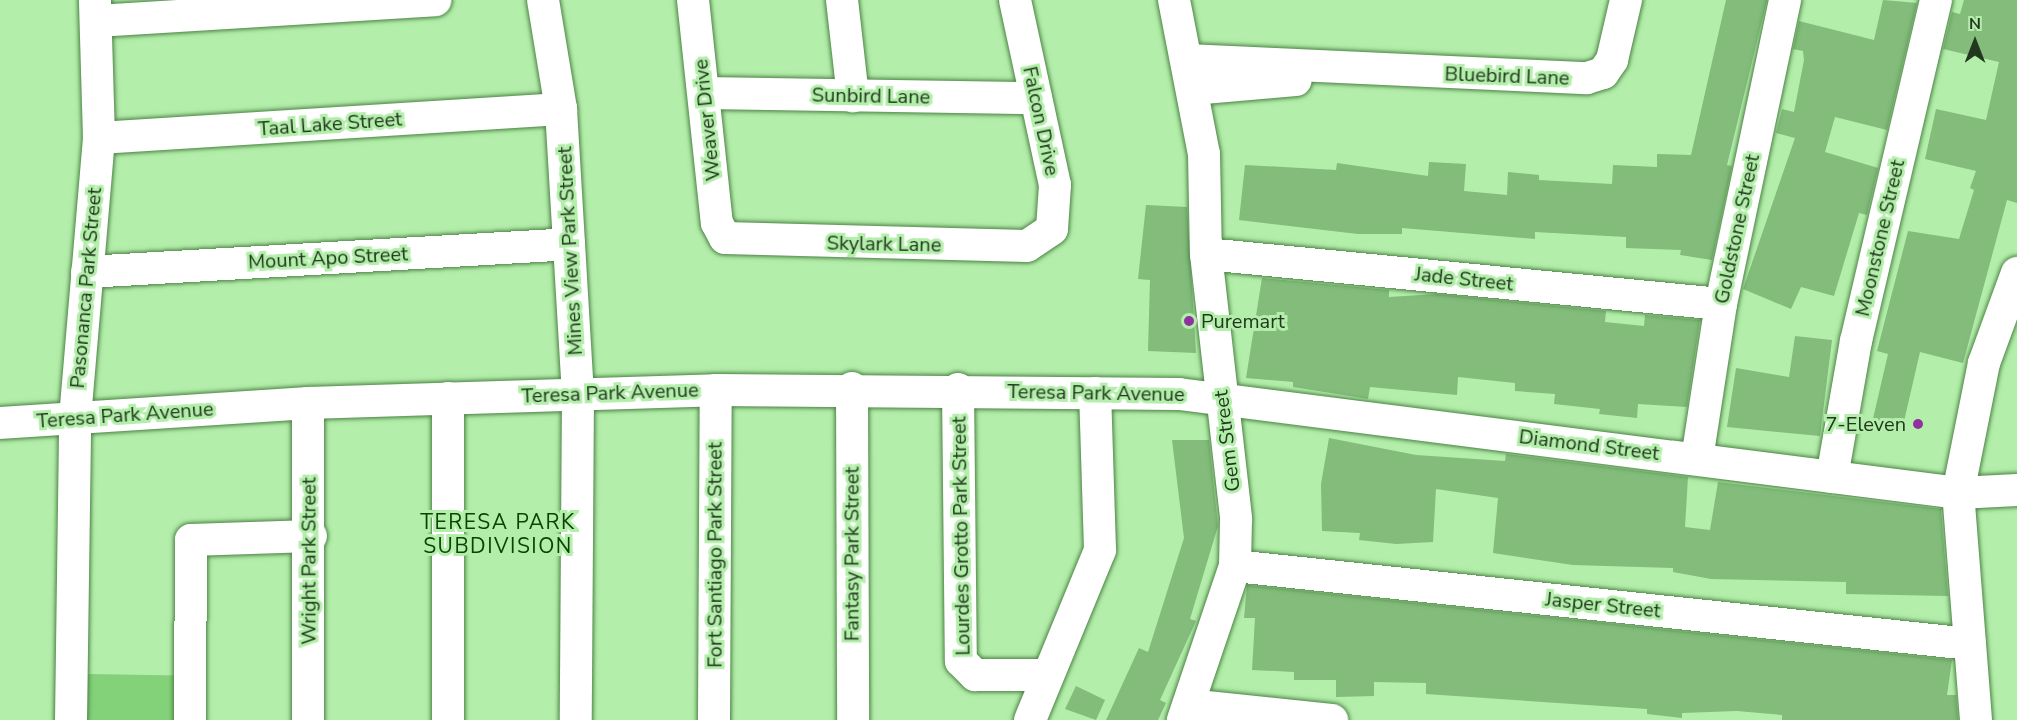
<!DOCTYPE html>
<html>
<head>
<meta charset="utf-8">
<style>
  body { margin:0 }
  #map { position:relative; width:2017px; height:720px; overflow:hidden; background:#b3eeaa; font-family:"Nunito Sans",sans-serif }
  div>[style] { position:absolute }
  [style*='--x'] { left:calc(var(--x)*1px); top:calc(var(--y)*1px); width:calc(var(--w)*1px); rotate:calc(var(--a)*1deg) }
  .green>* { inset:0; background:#83d279; transform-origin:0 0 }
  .building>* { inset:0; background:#83bc7b }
  .roads { filter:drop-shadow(0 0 2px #4c8345) drop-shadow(0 0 2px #4c8345) }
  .minor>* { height:32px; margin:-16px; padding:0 16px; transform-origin:16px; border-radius:16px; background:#fff }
  .dots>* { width:16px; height:16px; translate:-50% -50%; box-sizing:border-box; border:3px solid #b3eeaa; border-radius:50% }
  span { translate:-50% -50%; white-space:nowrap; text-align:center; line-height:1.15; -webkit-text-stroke:6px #b3eeaa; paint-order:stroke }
  .street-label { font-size:20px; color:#21381e }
  .poi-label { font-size:20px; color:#21381e }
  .left { translate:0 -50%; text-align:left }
  .right { translate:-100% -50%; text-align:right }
  .neighbourhood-label { font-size:21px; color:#0a4403; letter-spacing:1.5px }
  .north { position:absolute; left:1945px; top:12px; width:60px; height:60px; -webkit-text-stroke:4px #b3eeaa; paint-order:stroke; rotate:0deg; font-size:16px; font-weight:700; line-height:24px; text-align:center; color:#21381e }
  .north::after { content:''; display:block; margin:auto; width:21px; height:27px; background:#21381e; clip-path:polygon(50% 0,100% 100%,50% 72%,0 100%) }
</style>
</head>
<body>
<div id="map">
  <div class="green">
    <div style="left:88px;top:674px;width:91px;height:46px;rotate:1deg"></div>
  </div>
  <div class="building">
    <div style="clip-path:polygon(1726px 0,1767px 0,1727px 165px,1732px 166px,1712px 260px,1680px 255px,1681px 250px,1626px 248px,1626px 237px,1535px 232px,1535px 239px,1402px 228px,1402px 234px,1358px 234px,1239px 220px,1245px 165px,1336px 170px,1337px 163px,1428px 176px,1429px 162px,1466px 164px,1464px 191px,1507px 195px,1508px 172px,1539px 175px,1539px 180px,1612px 184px,1613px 165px,1657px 167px,1657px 154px,1691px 155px)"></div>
    <div style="clip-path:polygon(1883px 0,1917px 3px,1887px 130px,1835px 117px,1825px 152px,1878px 168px,1867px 215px,1859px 213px,1834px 296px,1801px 287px,1791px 309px,1743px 289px,1795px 138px,1776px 133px,1782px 109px,1794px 112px,1804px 60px,1803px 51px,1793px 49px,1799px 21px,1874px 40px)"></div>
    <div style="clip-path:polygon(1964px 0,2017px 0,2017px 203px,2007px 200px,1963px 363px,1920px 352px,1902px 430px,1872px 423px,1888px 354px,1877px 351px,1908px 231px,1959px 239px,1974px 190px,1970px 188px,1976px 171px,1925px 159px,1936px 109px,1986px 120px,1999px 62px,1943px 49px,1952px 12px,1960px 14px)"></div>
    <div style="clip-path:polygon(1146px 205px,1187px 207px,1196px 353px,1148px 351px,1150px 280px,1138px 279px)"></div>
    <div style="clip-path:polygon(1262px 278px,1389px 290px,1389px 297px,1436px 294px,1606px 311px,1605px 322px,1644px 326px,1645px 315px,1700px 320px,1687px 407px,1638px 404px,1637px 418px,1599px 414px,1600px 409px,1554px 404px,1555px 394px,1515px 391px,1515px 383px,1458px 377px,1457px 395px,1370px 387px,1368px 399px,1293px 387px,1293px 382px,1246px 378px)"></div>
    <div style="clip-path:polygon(1795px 336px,1832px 340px,1820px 436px,1727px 427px,1736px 368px,1789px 377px)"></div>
    <div style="clip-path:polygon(1329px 438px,1416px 455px,1505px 461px,1506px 454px,1688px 477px,1685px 527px,1710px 530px,1718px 482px,1941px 509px,1948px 596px,1846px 594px,1846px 582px,1711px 579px,1673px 572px,1673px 568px,1573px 565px,1493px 553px,1498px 498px,1436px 489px,1433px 542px,1396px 544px,1359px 540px,1360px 533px,1322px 531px,1321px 484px)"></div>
    <div style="clip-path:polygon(1172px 440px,1209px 440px,1218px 526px,1190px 619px,1196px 621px,1160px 700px,1166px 703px,1158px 720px,1106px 720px,1139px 648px,1148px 652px,1184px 538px)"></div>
    <div style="clip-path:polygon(1247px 585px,1952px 660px,1947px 695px,1956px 695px,1958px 720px,1782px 720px,1782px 715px,1737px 711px,1682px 713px,1682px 718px,1647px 714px,1647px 709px,1426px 694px,1426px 683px,1374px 682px,1374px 696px,1336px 697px,1336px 680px,1294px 680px,1294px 672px,1252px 670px,1255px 618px,1244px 618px)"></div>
    <div style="clip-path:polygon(1076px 686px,1105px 700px,1096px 720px,1065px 709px)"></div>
  </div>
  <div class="roads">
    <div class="minor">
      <div style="--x:543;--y:0;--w:110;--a:80.6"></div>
      <div style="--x:561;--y:109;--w:286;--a:86.6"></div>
      <div style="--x:578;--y:394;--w:326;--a:90.4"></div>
      <div style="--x:693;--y:0;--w:224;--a:83.9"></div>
      <div style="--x:717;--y:223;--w:17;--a:62"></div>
      <div style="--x:725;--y:238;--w:302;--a:1.5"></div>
      <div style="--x:1027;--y:246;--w:30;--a:-34"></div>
      <div style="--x:1052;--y:229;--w:44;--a:-86.1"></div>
      <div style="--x:1055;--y:185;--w:189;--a:-102.2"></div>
      <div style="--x:842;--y:0;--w:97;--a:83.5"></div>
      <div style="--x:1174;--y:0;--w:157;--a:79"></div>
      <div style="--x:1204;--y:154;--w:100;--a:88.9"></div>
      <div style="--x:1206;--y:254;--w:267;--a:83.5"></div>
      <div style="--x:1236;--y:519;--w:47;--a:91.2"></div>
      <div style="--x:1235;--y:566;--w:163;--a:108.7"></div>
      <div style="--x:96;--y:21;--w:340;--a:-3.5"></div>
      <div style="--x:1187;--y:60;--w:400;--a:2.6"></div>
      <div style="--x:1587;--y:78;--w:17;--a:-17"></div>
      <div style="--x:1603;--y:73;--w:16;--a:-55"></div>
      <div style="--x:1612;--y:60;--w:62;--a:-76.9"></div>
      <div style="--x:1192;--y:89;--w:104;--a:-4.9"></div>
      <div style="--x:705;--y:93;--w:331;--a:0.9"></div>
      <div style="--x:99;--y:138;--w:463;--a:-3.6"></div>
      <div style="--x:1206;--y:254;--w:517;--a:5.55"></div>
      <div style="--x:87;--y:272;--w:483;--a:-3.3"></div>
      <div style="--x:852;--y:388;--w:332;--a:89.8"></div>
      <div style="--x:958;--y:389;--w:272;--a:89.4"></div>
      <div style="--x:961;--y:661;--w:20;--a:45"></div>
      <div style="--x:975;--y:675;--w:72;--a:0"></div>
      <div style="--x:448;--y:398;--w:322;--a:90"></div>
      <div style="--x:308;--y:403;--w:317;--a:90"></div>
      <div style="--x:0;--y:423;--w:309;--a:-3.7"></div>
      <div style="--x:308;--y:403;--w:408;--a:-1.8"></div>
      <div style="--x:716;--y:390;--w:463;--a:0.5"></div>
      <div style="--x:1179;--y:394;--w:785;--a:7.24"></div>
      <div style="--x:1958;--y:493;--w:59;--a:-2.9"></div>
      <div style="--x:1697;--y:459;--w:157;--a:-81.2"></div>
      <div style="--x:1721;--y:304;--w:311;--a:-78.1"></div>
      <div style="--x:1832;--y:477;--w:138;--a:-80"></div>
      <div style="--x:1856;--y:341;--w:350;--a:-76.8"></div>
      <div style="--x:1235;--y:566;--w:739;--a:6.06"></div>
      <div style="--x:1189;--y:705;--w:144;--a:6"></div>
      <div style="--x:71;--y:720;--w:302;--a:-89.2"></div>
      <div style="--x:75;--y:418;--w:281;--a:-85.1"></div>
      <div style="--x:99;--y:138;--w:138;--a:-91.7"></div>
      <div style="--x:190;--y:720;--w:180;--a:-89.7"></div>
      <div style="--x:191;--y:540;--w:120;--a:-1.9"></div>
      <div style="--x:714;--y:720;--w:330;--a:-89.7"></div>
      <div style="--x:1030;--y:720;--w:184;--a:-67.6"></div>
      <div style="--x:1100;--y:550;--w:157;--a:-91.8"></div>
      <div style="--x:1976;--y:720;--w:228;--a:-94.5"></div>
      <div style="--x:1958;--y:493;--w:133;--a:-78.7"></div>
      <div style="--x:1984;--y:363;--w:96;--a:-69.9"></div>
    </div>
  </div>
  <div class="dots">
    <div style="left:1189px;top:321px;background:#8e339e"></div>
    <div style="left:1918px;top:424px;background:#8e339e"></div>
  </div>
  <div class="street-label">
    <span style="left:1507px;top:76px;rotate:2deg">Bluebird Lane</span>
    <span style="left:871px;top:96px;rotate:1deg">Sunbird Lane</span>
    <span style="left:707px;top:120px;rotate:-96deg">Weaver Drive</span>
    <span style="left:1041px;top:121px;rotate:78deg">Falcon Drive</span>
    <span style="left:330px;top:124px;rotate:-4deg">Taal Lake Street</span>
    <span style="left:1737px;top:229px;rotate:-78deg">Goldstone Street</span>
    <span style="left:1880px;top:238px;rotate:-77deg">Moonstone Street</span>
    <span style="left:884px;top:244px;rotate:1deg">Skylark Lane</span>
    <span style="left:570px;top:251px;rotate:-93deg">Mines View Park Street</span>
    <span style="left:328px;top:258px;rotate:-3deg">Mount Apo Street</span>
    <span style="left:1464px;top:279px;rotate:6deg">Jade Street</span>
    <span style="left:86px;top:288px;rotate:-85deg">Pasonanca Park Street</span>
    <span style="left:610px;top:393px;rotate:-2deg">Teresa Park Avenue</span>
    <span style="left:1096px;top:393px;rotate:1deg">Teresa Park Avenue</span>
    <span style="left:125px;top:415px;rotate:-4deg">Teresa Park Avenue</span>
    <span style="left:1227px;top:441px;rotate:-97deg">Gem Street</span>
    <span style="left:1589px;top:445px;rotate:7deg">Diamond Street</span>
    <span style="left:961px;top:536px;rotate:-91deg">Lourdes Grotto Park Street</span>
    <span style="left:852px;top:554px;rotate:-90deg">Fantasy Park Street</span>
    <span style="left:715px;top:555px;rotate:-90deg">Fort Santiago Park Street</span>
    <span style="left:309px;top:561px;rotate:-90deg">Wright Park Street</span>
    <span style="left:1603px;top:605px;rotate:6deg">Jasper Street</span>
  </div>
  <div class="poi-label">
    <span class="left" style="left:1201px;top:321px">Puremart</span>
    <span class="right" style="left:1906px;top:424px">7-Eleven</span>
  </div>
  <div class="neighbourhood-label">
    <span style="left:498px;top:534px">TERESA PARK<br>SUBDIVISION</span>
  </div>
  <div class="north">N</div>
</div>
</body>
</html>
